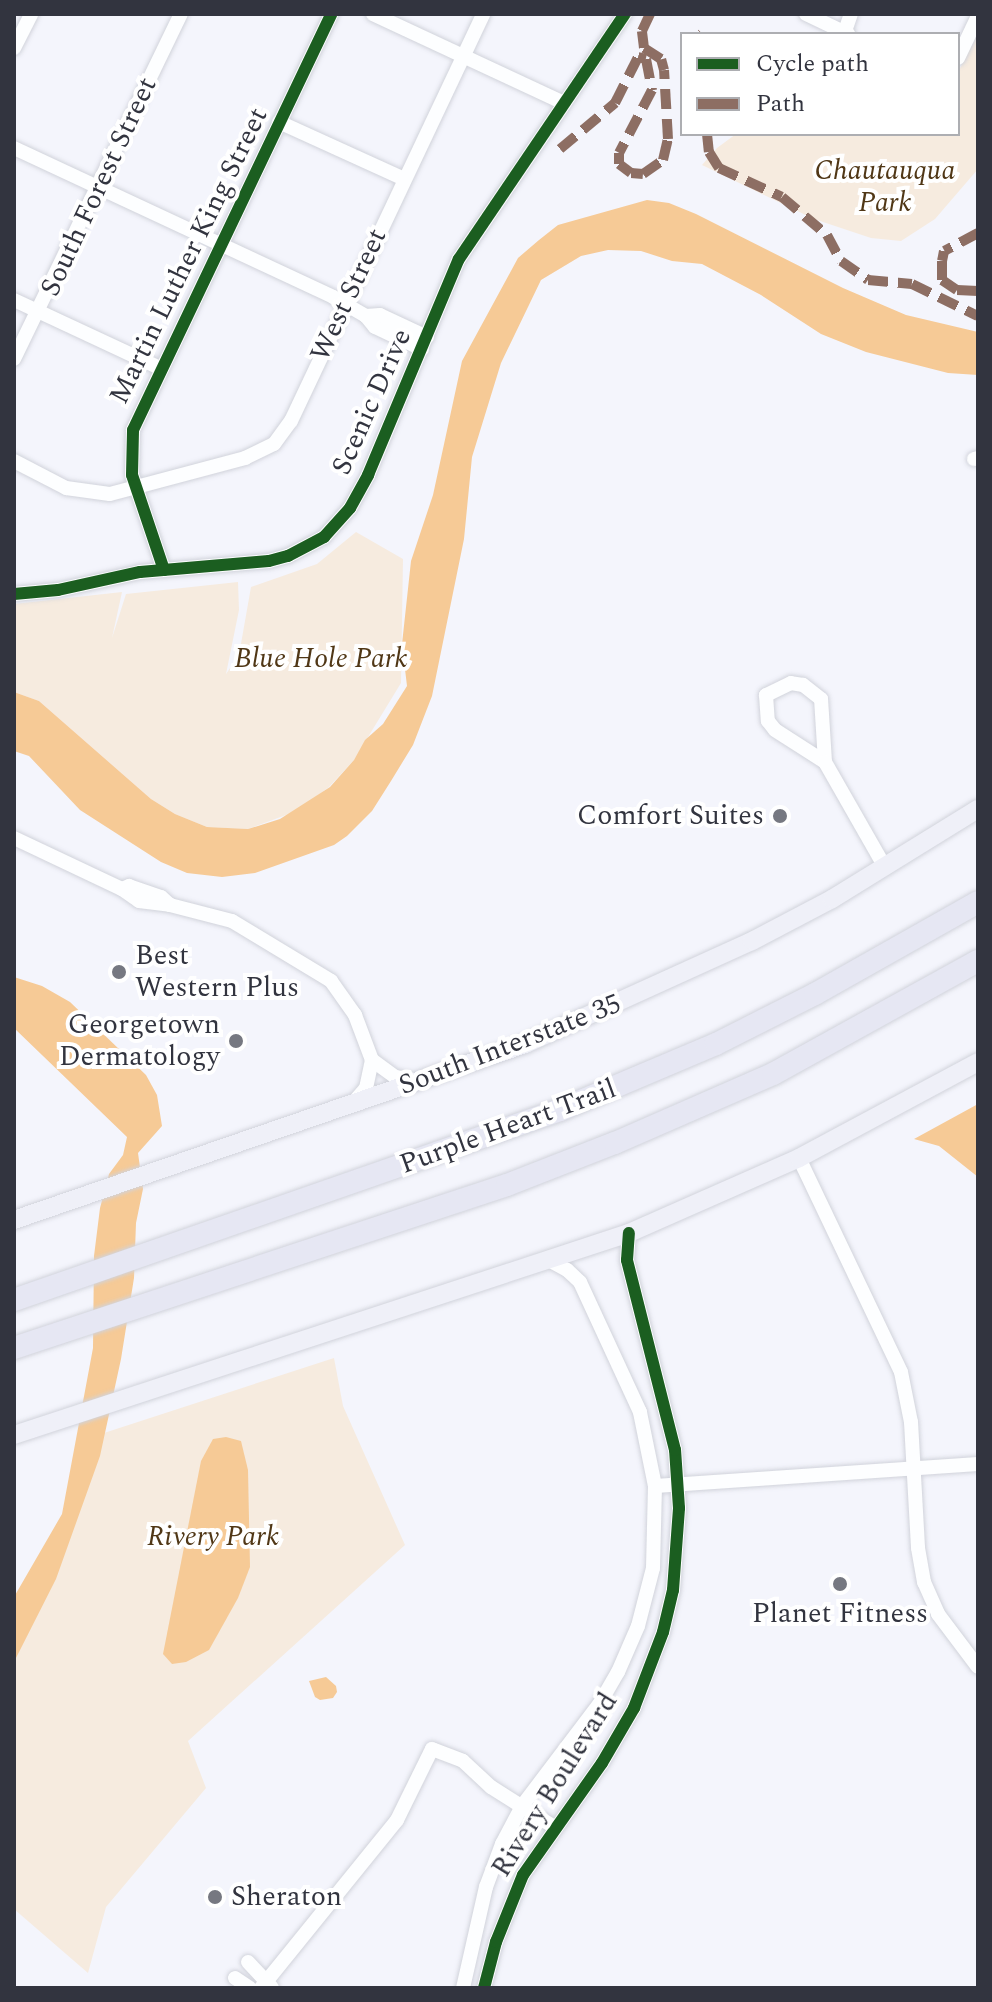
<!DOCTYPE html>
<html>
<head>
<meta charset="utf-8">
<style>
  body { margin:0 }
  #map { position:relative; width:992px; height:2002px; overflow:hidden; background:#f4f5fc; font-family:Spectral,serif }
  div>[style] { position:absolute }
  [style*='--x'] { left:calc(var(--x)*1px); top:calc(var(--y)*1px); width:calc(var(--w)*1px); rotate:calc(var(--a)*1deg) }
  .green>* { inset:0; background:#f6ebdf }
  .water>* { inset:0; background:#f6ca96 }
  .roads { filter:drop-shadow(0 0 2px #d1d3db) drop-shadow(0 0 2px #d1d3db) }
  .minor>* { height:14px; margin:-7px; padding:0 7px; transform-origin:7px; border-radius:7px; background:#fdfeff }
  .major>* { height:18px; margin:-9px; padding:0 9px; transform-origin:9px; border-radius:9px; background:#eff0f8 }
  .highway>* { height:22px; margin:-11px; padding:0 11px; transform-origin:11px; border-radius:11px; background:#e6e7f3 }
  .quiet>* { height:10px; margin-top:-5px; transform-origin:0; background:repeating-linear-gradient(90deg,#8d6e63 0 20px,transparent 0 30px) }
  .cycleway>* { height:12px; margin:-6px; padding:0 6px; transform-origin:6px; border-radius:6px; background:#1b5e20 }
  .dots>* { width:22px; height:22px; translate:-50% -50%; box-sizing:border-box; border:4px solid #fff; border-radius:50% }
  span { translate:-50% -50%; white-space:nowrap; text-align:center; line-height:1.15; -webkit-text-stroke:8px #fff; paint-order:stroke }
  .park-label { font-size:28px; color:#503716; font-style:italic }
  .street-label { font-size:28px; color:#32343f }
  .poi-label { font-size:28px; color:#32343f }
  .right { translate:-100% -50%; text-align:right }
  .left { translate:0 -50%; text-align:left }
  .frame { position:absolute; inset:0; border:16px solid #32343f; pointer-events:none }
  .legend { position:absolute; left:680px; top:32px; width:280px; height:104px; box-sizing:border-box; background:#fff; border:2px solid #adaeb2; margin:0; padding:10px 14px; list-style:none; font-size:24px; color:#32343f }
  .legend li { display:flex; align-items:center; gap:16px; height:40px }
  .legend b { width:40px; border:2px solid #adaeb2 }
</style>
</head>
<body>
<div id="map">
  <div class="green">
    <div style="clip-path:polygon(978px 34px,978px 169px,935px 219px,901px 241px,871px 238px,814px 219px,702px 165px,717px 148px,736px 134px,958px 134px,958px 72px)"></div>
    <div style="clip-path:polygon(356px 532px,403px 559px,401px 683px,354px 760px,329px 787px,297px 811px,248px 829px,207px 827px,175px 814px,151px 799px,39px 701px,14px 692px,14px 604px,122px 592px,112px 638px,126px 594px,238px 582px,239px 610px,226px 674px,239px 655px,251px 587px,317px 564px)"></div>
    <div style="clip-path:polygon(334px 1358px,343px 1406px,405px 1545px,188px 1741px,206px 1788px,106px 1907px,88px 1973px,14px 1909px,14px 1662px,55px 1579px,104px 1433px)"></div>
  </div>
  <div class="water">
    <div style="clip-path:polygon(647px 200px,669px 203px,696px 214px,843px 288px,906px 315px,978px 332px,978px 375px,948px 373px,866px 352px,821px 334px,761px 295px,702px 264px,672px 261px,641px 251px,608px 250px,581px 256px,541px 280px,501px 363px,472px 457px,464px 539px,432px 696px,413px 745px,391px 781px,372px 811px,347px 836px,334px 845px,255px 873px,222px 877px,187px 873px,161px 862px,80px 810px,29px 756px,14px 751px,14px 692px,39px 701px,151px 799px,175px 814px,207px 827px,248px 829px,280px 819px,330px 787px,354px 760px,365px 740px,383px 724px,407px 686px,402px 644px,411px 561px,433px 495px,462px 361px,518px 258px,539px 240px,558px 225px)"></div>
    <div style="clip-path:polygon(14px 977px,42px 986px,70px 1002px,146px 1075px,157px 1095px,162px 1126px,138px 1153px,143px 1189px,136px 1223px,134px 1278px,121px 1359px,100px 1456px,56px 1579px,14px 1662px,14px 1597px,62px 1514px,93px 1348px,94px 1256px,100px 1208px,109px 1174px,123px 1155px,127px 1137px,14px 1028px)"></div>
    <div style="clip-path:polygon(978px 1104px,978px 1177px,939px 1146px,914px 1139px)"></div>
    <div style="clip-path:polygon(226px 1437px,241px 1441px,248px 1470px,250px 1567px,238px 1598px,209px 1650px,186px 1662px,172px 1664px,163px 1654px,201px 1461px,213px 1439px)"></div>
    <div style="clip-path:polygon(326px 1677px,336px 1686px,337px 1692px,333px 1698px,320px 1700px,315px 1697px,309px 1681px)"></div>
  </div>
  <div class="roads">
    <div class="minor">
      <div style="--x:373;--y:14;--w:211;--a:25"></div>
      <div style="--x:806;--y:14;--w:47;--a:25.5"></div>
      <div style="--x:844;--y:34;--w:21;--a:-71"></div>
      <div style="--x:14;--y:48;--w:38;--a:-63"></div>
      <div style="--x:958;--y:58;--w:47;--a:-64.5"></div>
      <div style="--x:279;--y:122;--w:137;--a:24.5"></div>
      <div style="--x:14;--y:148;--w:352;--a:25"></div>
      <div style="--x:333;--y:297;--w:38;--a:30"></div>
      <div style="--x:366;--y:316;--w:14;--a:51"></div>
      <div style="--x:375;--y:327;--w:52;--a:25.1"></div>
      <div style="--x:14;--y:300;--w:163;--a:25"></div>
      <div style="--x:366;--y:316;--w:14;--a:-4"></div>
      <div style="--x:380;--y:315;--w:52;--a:25.1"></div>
      <div style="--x:14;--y:359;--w:383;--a:-64.2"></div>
      <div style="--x:974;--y:459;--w:4;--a:-14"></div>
      <div style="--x:14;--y:461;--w:59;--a:27.4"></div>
      <div style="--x:66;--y:488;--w:44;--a:7.8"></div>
      <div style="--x:110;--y:494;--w:140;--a:-14.9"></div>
      <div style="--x:245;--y:458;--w:32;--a:-26"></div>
      <div style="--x:274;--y:444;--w:29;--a:-54"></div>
      <div style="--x:291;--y:421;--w:450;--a:-64.7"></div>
      <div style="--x:164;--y:570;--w:100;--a:-108.6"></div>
      <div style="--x:132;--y:475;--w:45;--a:-88.7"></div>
      <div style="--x:133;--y:430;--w:461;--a:-64.5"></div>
      <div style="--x:14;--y:594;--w:44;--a:-5.2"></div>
      <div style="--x:58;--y:590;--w:84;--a:-12.4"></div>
      <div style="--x:140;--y:572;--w:129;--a:-4.9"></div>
      <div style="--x:269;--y:561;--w:20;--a:-15"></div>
      <div style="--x:288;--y:556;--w:41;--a:-27.8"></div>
      <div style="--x:324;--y:537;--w:39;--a:-48"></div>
      <div style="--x:350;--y:508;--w:38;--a:-61"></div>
      <div style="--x:368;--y:475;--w:234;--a:-67.2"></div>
      <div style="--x:459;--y:259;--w:296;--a:-55.9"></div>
      <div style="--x:825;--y:762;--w:63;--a:-93.6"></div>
      <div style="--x:821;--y:699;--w:23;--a:-142"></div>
      <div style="--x:803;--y:685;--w:12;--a:-171"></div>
      <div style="--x:791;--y:683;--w:28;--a:154"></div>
      <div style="--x:766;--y:695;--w:26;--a:86"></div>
      <div style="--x:768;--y:721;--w:11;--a:52"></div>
      <div style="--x:775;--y:730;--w:59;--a:32.6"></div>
      <div style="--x:825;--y:762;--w:121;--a:60.3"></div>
      <div style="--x:14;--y:838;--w:119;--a:25.3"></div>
      <div style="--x:122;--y:889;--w:21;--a:35"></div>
      <div style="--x:139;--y:901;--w:31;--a:7"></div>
      <div style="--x:170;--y:905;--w:64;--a:14.5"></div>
      <div style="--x:232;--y:921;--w:116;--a:31.2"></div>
      <div style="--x:331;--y:981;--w:42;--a:54.8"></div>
      <div style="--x:355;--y:1015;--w:48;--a:69.3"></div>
      <div style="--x:372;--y:1060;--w:29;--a:102"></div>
      <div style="--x:366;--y:1088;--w:18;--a:131"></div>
      <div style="--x:122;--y:889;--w:8;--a:-23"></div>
      <div style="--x:129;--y:886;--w:34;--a:19"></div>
      <div style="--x:161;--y:897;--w:12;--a:42"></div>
      <div style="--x:372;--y:1060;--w:29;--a:36"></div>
      <div style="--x:395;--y:1077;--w:20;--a:9"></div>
      <div style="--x:799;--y:1158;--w:237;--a:64.5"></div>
      <div style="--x:901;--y:1372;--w:51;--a:78.7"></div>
      <div style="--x:911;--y:1422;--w:126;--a:86.8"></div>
      <div style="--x:918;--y:1548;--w:35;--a:80"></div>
      <div style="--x:924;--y:1582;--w:35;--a:66"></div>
      <div style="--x:938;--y:1614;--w:66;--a:53"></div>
      <div style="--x:655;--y:1486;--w:324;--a:-3.9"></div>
      <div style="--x:432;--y:1749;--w:33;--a:21"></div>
      <div style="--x:463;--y:1761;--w:38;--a:43"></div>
      <div style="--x:491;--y:1787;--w:75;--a:32.4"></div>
      <div style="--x:248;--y:1962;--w:35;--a:47"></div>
      <div style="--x:235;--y:1978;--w:18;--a:34"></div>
      <div style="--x:261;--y:1988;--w:216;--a:-51"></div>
      <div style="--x:397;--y:1820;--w:79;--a:-63.8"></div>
      <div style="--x:463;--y:1988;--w:104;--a:-77.2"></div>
      <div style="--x:486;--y:1887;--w:46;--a:-69.6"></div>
      <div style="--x:502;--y:1844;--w:43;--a:-62.2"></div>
      <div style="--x:522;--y:1806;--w:129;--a:-52.9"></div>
      <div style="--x:600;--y:1703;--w:36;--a:-60"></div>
      <div style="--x:618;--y:1672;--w:50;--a:-66.5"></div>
      <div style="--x:638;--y:1626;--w:60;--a:-75.5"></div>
      <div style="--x:653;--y:1568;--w:82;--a:-88.6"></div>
      <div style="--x:655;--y:1486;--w:76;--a:-101.5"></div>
      <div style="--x:640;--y:1412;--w:143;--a:-114.8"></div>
      <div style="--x:580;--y:1282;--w:18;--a:-137"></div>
      <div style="--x:567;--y:1270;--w:18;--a:-151"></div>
      <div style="--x:484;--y:1988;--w:48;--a:-75.4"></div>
      <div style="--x:496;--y:1942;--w:72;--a:-68.1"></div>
      <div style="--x:523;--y:1875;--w:137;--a:-54.8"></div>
      <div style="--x:602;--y:1763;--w:64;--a:-59.8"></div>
      <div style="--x:634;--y:1708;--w:81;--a:-69.1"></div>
      <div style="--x:663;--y:1632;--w:43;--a:-76.6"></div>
      <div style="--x:673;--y:1590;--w:82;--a:-85.8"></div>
      <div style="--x:679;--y:1508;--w:58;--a:-93.9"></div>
      <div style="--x:675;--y:1450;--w:196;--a:-104.2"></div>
      <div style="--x:627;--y:1260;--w:27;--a:-86"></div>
    </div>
    <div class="major">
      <div style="--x:14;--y:1220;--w:540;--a:-19"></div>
      <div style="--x:525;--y:1044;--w:249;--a:-24.4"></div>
      <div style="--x:752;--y:941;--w:90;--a:-27.7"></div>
      <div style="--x:832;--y:899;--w:172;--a:-31.7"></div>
      <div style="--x:14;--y:1435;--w:647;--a:-18.18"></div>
      <div style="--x:629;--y:1233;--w:186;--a:-23.8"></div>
      <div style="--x:799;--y:1158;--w:203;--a:-28.2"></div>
    </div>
    <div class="highway">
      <div style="--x:14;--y:1300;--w:578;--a:-19.19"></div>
      <div style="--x:560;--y:1110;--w:169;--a:-22.9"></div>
      <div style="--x:716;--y:1044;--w:111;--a:-26.8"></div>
      <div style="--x:815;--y:994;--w:187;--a:-29.4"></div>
      <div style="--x:14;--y:1348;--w:519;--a:-18.3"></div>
      <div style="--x:507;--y:1185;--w:116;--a:-21.3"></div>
      <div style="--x:615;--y:1143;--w:172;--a:-23.6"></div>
      <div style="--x:773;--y:1074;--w:234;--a:-28.9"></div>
    </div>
  </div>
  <div class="quiet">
    <div style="--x:701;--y:34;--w:1;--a:-45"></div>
    <div style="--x:707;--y:134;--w:18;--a:84"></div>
    <div style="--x:709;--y:152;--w:19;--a:58"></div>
    <div style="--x:719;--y:168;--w:69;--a:24.7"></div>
    <div style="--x:782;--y:197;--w:59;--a:40.2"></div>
    <div style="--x:827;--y:235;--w:30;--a:62"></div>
    <div style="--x:841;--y:261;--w:33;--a:35"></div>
    <div style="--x:868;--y:280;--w:44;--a:5.2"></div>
    <div style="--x:912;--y:284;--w:73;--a:25.9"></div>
    <div style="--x:560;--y:149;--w:72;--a:-39.9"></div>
    <div style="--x:615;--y:103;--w:51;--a:-63.4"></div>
    <div style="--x:638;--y:57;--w:8;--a:14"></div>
    <div style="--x:646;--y:59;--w:32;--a:79"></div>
    <div style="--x:652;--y:90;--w:71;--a:117.6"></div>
    <div style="--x:619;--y:153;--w:11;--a:90"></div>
    <div style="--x:619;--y:164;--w:15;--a:37"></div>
    <div style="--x:631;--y:173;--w:12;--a:5"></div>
    <div style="--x:643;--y:174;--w:24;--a:-35"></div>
    <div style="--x:663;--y:160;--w:22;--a:-77"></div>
    <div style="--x:668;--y:139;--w:69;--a:-93.3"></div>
    <div style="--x:664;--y:70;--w:11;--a:-105"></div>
    <div style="--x:661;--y:59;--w:20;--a:-147"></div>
    <div style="--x:644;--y:48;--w:17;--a:-97"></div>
    <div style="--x:642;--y:31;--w:19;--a:-65"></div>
    <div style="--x:978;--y:233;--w:38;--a:152"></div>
    <div style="--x:944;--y:251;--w:10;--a:101"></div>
    <div style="--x:942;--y:261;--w:19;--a:90"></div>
    <div style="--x:942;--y:280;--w:18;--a:34"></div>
    <div style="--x:957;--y:290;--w:21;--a:3"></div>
  </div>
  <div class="cycleway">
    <div style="--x:164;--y:570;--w:100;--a:-108.6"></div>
    <div style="--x:132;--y:475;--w:45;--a:-88.7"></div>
    <div style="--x:133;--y:430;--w:461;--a:-64.5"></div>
    <div style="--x:14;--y:594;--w:44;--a:-5.2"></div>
    <div style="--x:58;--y:590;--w:84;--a:-12.4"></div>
    <div style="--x:140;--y:572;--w:129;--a:-4.9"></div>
    <div style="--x:269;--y:561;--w:20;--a:-15"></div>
    <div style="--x:288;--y:556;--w:41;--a:-27.8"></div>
    <div style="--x:324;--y:537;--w:39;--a:-48"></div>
    <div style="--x:350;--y:508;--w:38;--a:-61"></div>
    <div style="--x:368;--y:475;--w:234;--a:-67.2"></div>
    <div style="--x:459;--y:259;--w:296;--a:-55.9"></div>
    <div style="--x:484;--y:1988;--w:48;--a:-75.4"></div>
    <div style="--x:496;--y:1942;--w:72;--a:-68.1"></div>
    <div style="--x:523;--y:1875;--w:137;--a:-54.8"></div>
    <div style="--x:602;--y:1763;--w:64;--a:-59.8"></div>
    <div style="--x:634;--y:1708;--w:81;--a:-69.1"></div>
    <div style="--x:663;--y:1632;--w:43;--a:-76.6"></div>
    <div style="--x:673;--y:1590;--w:82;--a:-85.8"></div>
    <div style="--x:679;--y:1508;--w:58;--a:-93.9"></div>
    <div style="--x:675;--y:1450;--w:196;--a:-104.2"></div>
    <div style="--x:627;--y:1260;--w:27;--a:-86"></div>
  </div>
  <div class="dots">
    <div style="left:780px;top:816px;background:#767881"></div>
    <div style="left:119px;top:972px;background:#767881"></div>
    <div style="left:236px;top:1041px;background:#767881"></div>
    <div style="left:840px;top:1584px;background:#767881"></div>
    <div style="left:215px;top:1897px;background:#767881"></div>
  </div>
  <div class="park-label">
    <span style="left:885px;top:187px">Chautauqua<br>Park</span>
    <span style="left:321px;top:659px">Blue Hole Park</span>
    <span style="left:213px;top:1537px">Rivery Park</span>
  </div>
  <div class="street-label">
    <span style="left:99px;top:187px;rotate:-65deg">South Forest Street</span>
    <span style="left:189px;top:256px;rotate:-64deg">Martin Luther King Street</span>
    <span style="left:349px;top:295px;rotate:-65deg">West Street</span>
    <span style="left:372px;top:402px;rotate:-66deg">Scenic Drive</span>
    <span style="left:510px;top:1045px;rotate:-21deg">South Interstate 35</span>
    <span style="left:508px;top:1127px;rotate:-20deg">Purple Heart Trail</span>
    <span style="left:555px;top:1785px;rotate:-58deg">Rivery Boulevard</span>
  </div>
  <div class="poi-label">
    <span class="right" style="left:764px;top:816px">Comfort Suites</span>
    <span class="left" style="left:135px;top:972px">Best<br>Western Plus</span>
    <span class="right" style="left:220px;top:1041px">Georgetown<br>Dermatology</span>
    <span style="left:840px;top:1614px">Planet Fitness</span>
    <span class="left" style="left:231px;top:1897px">Sheraton</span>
  </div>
  <div class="frame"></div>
  <ul class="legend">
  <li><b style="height:10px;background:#1b5e20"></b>Cycle path</li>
  <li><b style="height:10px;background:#8d6e63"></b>Path</li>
  </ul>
</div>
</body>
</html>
